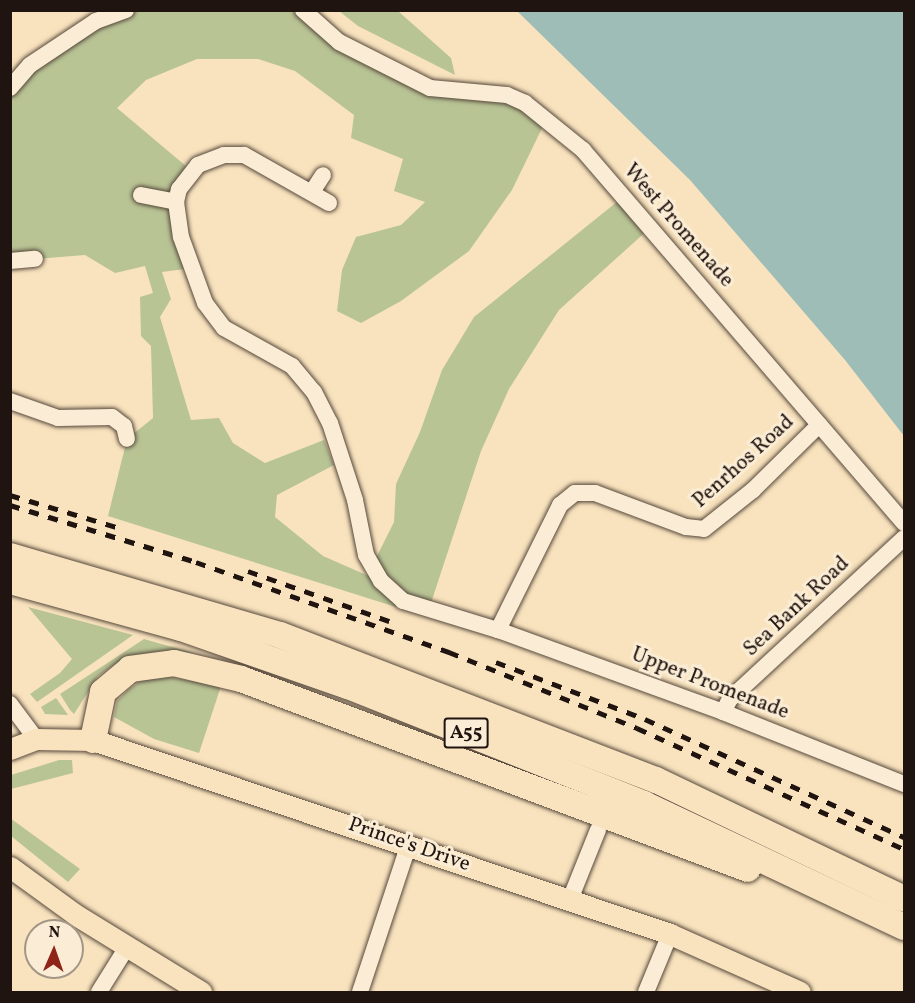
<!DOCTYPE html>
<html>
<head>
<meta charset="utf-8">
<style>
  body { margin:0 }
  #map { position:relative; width:915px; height:1003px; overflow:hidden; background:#f9e3be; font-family:Vollkorn,serif }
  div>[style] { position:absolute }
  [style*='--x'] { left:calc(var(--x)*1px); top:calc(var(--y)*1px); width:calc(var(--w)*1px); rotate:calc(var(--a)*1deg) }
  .green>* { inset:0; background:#b9c495 }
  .water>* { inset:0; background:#9fbdb7 }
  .roads { filter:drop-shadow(0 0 2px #56483c) drop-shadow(0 0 2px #56483c) }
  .minor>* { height:16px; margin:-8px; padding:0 8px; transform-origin:8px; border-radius:8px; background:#fbedd5 }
  .major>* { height:21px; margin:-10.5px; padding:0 10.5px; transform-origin:10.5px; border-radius:10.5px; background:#f9e3be }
  .highway>* { height:26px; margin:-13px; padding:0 13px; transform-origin:13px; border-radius:13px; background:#f9e3be }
  .rail>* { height:4.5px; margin-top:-2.25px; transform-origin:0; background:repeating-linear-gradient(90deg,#201410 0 10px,transparent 0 20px) }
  span { translate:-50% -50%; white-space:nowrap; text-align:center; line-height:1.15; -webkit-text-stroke:6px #fbedd5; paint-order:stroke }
  .shield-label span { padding:2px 4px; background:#fbedd5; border:2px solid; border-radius:4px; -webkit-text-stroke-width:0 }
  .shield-label { font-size:20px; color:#201410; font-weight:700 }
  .street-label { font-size:21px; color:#201410 }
  .frame { position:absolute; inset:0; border:12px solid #201410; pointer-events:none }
  .north { position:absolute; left:24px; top:919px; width:60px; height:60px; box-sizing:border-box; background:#fbedd5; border:2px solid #a39686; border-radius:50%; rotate:2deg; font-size:16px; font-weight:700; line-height:24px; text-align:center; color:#201410 }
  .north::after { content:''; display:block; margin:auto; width:21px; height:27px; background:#8f2418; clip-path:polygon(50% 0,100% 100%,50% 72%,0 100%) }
</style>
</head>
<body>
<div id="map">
  <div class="green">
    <div style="clip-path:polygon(126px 11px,303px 11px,430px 88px,479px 91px,546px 120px,512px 190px,469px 251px,401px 301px,361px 323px,337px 311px,342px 270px,356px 237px,401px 225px,425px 202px,394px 191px,403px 159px,351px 138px,354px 115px,295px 71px,258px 59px,197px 59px,146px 80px,117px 108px,193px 172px,176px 202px,192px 268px,162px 272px,171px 299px,160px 317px,191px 420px,219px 418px,233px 443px,265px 463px,324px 440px,334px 465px,277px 495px,275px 517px,323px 556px,380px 581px,376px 558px,394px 522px,396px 484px,420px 432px,442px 370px,474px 317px,623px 197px,650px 228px,559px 310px,509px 389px,481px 451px,429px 609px,399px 608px,108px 516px,127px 439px,153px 418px,151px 346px,141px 336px,140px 297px,153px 293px,145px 266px,115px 273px,85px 255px,11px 261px,11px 88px,30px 65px)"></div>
    <div style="clip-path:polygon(339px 11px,398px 11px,451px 58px,455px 75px,358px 26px)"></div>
    <div style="clip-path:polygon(28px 607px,133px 635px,37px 702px,30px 694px,60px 673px,72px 659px)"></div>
    <div style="clip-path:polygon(144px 639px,193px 653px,145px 655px,115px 664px,98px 676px,74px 714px,70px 710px,60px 694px)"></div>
    <div style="clip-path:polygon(163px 676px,221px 686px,199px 753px,154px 739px,114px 717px,117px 701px,128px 690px,141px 681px)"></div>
    <div style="clip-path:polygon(56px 698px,68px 715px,45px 714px,41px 707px)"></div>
    <div style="clip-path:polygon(59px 760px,72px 760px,73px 773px,11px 789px,11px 775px)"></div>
    <div style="clip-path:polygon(10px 818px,80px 869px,68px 882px,11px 836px)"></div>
  </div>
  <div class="water">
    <div style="clip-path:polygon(517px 11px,904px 11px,904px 436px,845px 360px,690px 180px)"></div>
  </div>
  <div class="roads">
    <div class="minor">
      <div style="--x:303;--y:10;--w:48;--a:41.6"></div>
      <div style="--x:339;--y:42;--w:102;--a:26.8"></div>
      <div style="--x:430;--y:88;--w:77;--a:5.2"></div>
      <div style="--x:507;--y:95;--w:20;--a:24"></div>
      <div style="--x:525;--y:103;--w:75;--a:39"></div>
      <div style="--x:583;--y:150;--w:492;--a:49.3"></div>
      <div style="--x:10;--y:88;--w:30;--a:-49"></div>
      <div style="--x:30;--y:65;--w:79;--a:-33.7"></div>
      <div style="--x:96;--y:21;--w:32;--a:-20"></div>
      <div style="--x:312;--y:192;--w:20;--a:-57"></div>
      <div style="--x:141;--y:195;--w:36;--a:11"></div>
      <div style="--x:329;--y:203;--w:98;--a:-150.5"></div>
      <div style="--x:244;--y:155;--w:20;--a:180"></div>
      <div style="--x:224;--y:155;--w:28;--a:159"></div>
      <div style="--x:198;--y:165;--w:31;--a:128"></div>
      <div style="--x:179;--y:189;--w:13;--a:103"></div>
      <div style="--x:176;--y:202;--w:35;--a:82"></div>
      <div style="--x:181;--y:237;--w:70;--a:70"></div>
      <div style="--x:205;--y:303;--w:31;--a:53"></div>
      <div style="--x:224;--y:328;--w:78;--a:29.2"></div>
      <div style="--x:292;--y:366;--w:34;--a:50"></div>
      <div style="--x:314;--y:392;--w:35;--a:63"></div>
      <div style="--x:330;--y:423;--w:81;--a:72"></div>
      <div style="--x:355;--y:500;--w:56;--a:78.7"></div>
      <div style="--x:366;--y:555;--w:30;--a:60"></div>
      <div style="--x:381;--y:581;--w:30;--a:42"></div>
      <div style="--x:403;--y:601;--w:99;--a:17"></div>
      <div style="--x:498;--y:630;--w:239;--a:20"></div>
      <div style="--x:723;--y:712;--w:195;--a:21.7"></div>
      <div style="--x:10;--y:261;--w:25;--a:-5"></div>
      <div style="--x:10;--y:401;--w:51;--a:19.5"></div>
      <div style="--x:58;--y:418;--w:54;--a:-1.1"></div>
      <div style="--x:112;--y:417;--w:15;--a:37"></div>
      <div style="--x:124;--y:426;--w:13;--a:77"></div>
      <div style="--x:498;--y:630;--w:140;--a:-63.6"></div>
      <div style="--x:560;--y:505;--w:19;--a:-39"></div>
      <div style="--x:575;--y:493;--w:20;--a:0"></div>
      <div style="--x:595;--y:493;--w:97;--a:20.5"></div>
      <div style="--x:686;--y:527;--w:18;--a:6"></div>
      <div style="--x:704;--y:529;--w:63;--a:-38.5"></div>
      <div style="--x:753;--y:490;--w:93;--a:-44.6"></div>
      <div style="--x:10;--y:704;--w:44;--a:53.4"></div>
      <div style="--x:723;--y:712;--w:15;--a:-62"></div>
      <div style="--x:730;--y:699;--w:237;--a:-42.8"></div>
      <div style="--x:569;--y:902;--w:78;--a:-68.1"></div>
      <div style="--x:99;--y:992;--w:53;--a:-58.1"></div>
      <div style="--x:360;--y:992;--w:156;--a:-71.7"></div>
      <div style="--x:646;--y:992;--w:63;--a:-67.5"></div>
    </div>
    <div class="major">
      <div style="--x:10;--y:749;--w:28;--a:-21"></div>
      <div style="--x:36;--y:739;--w:57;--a:1"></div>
      <div style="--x:93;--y:740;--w:609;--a:18.58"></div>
      <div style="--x:670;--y:934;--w:142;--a:24"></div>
      <div style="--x:10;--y:867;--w:82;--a:36"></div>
      <div style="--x:76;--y:915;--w:147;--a:31.6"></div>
    </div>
    <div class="highway">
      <div style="--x:10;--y:556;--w:281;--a:16.3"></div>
      <div style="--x:280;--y:635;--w:403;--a:21.1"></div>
      <div style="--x:656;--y:780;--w:275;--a:25.6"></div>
      <div style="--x:10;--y:581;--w:177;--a:15.4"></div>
      <div style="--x:181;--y:628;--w:177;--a:19.2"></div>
      <div style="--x:348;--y:686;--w:319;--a:21.7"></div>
      <div style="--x:644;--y:804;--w:288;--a:25.3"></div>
      <div style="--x:93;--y:740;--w:49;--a:-78.2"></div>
      <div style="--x:103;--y:692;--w:35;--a:-40"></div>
      <div style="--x:130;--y:669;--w:44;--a:-7.8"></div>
      <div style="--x:174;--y:663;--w:69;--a:13.4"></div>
      <div style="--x:241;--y:679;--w:541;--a:20.54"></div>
    </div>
  </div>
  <div class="rail">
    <div style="--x:10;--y:495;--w:115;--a:16.7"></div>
    <div style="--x:10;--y:505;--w:195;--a:17"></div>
    <div style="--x:196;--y:562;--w:269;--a:19.6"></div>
    <div style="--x:449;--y:652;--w:203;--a:22"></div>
    <div style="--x:637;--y:728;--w:293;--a:24.4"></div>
    <div style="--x:248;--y:571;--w:150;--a:19.5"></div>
    <div style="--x:496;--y:662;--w:160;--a:20.9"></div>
    <div style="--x:645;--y:719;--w:285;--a:24.5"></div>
  </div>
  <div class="shield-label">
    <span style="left:466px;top:733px">A55</span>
  </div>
  <div class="street-label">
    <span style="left:678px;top:226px;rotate:49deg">West Promenade</span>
    <span style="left:744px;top:462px;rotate:-42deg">Penrhos Road</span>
    <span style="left:797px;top:607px;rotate:-43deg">Sea Bank Road</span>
    <span style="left:710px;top:684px;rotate:21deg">Upper Promenade</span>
    <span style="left:409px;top:845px;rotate:19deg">Prince's Drive</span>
  </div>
  <div class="frame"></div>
  <div class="north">N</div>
</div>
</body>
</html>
